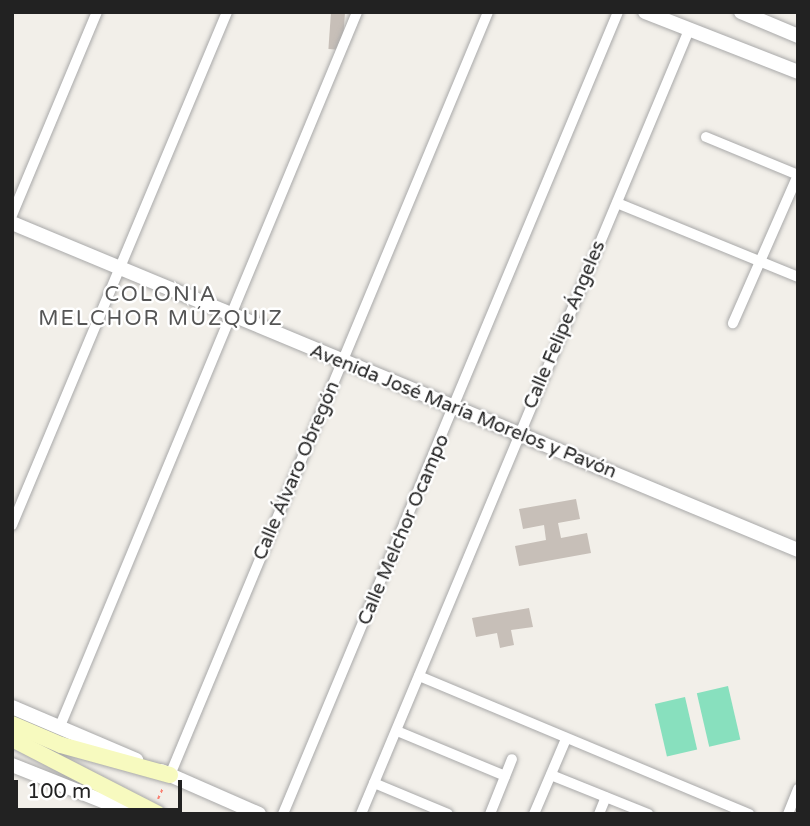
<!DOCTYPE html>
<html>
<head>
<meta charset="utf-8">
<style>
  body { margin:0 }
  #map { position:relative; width:810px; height:826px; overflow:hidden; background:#f2efe9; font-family:"Varela Round",sans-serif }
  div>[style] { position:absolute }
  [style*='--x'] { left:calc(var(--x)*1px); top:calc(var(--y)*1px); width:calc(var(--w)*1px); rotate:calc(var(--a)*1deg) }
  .pitch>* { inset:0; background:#88e0be; transform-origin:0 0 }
  .building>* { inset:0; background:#c7bfb8; transform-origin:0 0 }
  .path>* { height:2px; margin-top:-1px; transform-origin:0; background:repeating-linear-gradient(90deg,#fa8072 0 3.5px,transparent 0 7px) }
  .roads { filter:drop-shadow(0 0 2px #a9a9a9) drop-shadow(0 0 2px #a9a9a9) }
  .minor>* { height:10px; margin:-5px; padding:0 5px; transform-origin:5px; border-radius:5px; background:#fff }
  .tertiary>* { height:14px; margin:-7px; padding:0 7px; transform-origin:7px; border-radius:7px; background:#fff }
  .secondary>* { height:16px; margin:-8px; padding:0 8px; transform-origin:8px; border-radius:8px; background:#f7fabf }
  span { translate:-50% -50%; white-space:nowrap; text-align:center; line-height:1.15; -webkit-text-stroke:5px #fff; paint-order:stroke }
  .street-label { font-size:19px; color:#222 }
  .neighbourhood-label { font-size:21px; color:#555; letter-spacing:2px }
  .frame { position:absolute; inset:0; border:14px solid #222; pointer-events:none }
  .scale { position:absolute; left:14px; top:780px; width:168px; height:32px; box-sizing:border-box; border:4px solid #222; border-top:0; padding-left:9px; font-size:21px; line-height:24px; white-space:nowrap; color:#222; -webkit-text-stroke:5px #fff; paint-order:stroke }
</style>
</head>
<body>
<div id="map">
  <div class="pitch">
    <div style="left:728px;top:686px;width:55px;height:32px;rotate:77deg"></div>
    <div style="left:685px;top:697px;width:54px;height:31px;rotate:77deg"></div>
  </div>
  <div class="building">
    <div style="left:331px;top:12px;width:14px;height:37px;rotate:4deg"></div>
    <div style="clip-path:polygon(576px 499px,580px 519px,558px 523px,561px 538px,587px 533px,591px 553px,519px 566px,515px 546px,546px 540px,544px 525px,523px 529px,519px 509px)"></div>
    <div style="clip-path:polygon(529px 608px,533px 627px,511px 630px,514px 645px,500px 648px,497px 633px,476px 637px,472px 618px)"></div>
  </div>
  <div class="path">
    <div style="--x:158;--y:799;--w:12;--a:-66"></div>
  </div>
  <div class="roads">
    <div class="minor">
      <div style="--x:706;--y:137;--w:100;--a:22.4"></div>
      <div style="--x:798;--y:175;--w:162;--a:113.7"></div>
      <div style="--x:617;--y:203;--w:196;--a:22.2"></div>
      <div style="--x:12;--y:215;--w:220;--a:-67.3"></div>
      <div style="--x:12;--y:525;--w:556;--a:-67.26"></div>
      <div style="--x:419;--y:676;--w:358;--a:22.7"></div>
      <div style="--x:60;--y:726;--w:773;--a:-67.41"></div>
      <div style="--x:397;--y:731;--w:117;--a:22.6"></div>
      <div style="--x:170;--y:775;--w:827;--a:-67.37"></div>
      <div style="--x:551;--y:775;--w:105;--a:21.9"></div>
      <div style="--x:374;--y:783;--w:80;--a:22.7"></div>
      <div style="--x:283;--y:814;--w:869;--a:-67.33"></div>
      <div style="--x:361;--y:814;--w:850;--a:-67.3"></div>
      <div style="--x:490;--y:814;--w:59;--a:-68.2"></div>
      <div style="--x:534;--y:814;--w:82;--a:-66.9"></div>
      <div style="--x:599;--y:814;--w:18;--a:-68"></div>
      <div style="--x:788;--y:814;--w:27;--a:-68"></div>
    </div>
    <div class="tertiary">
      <div style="--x:645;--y:12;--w:164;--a:21.4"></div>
      <div style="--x:741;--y:12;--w:62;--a:22.8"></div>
      <div style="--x:12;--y:223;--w:851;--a:22.59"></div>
      <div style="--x:12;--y:707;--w:135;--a:23.1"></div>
      <div style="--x:12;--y:765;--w:132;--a:21.7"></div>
      <div style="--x:161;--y:771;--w:107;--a:23.7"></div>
    </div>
    <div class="secondary">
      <div style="--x:12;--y:724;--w:53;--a:23.2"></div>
      <div style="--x:61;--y:745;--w:113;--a:15.4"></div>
      <div style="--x:12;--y:739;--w:164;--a:27.2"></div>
    </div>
  </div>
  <div class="street-label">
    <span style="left:565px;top:325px;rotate:-67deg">Calle Felipe Ángeles</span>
    <span style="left:463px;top:412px;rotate:22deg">Avenida José María Morelos y Pavón</span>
    <span style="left:297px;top:471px;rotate:-67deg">Calle Álvaro Obregón</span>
    <span style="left:404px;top:530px;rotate:-67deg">Calle Melchor Ocampo</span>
  </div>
  <div class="neighbourhood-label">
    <span style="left:161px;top:307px">COLONIA<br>MELCHOR MÚZQUIZ</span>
  </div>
  <div class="frame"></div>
  <div class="scale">100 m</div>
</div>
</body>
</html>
